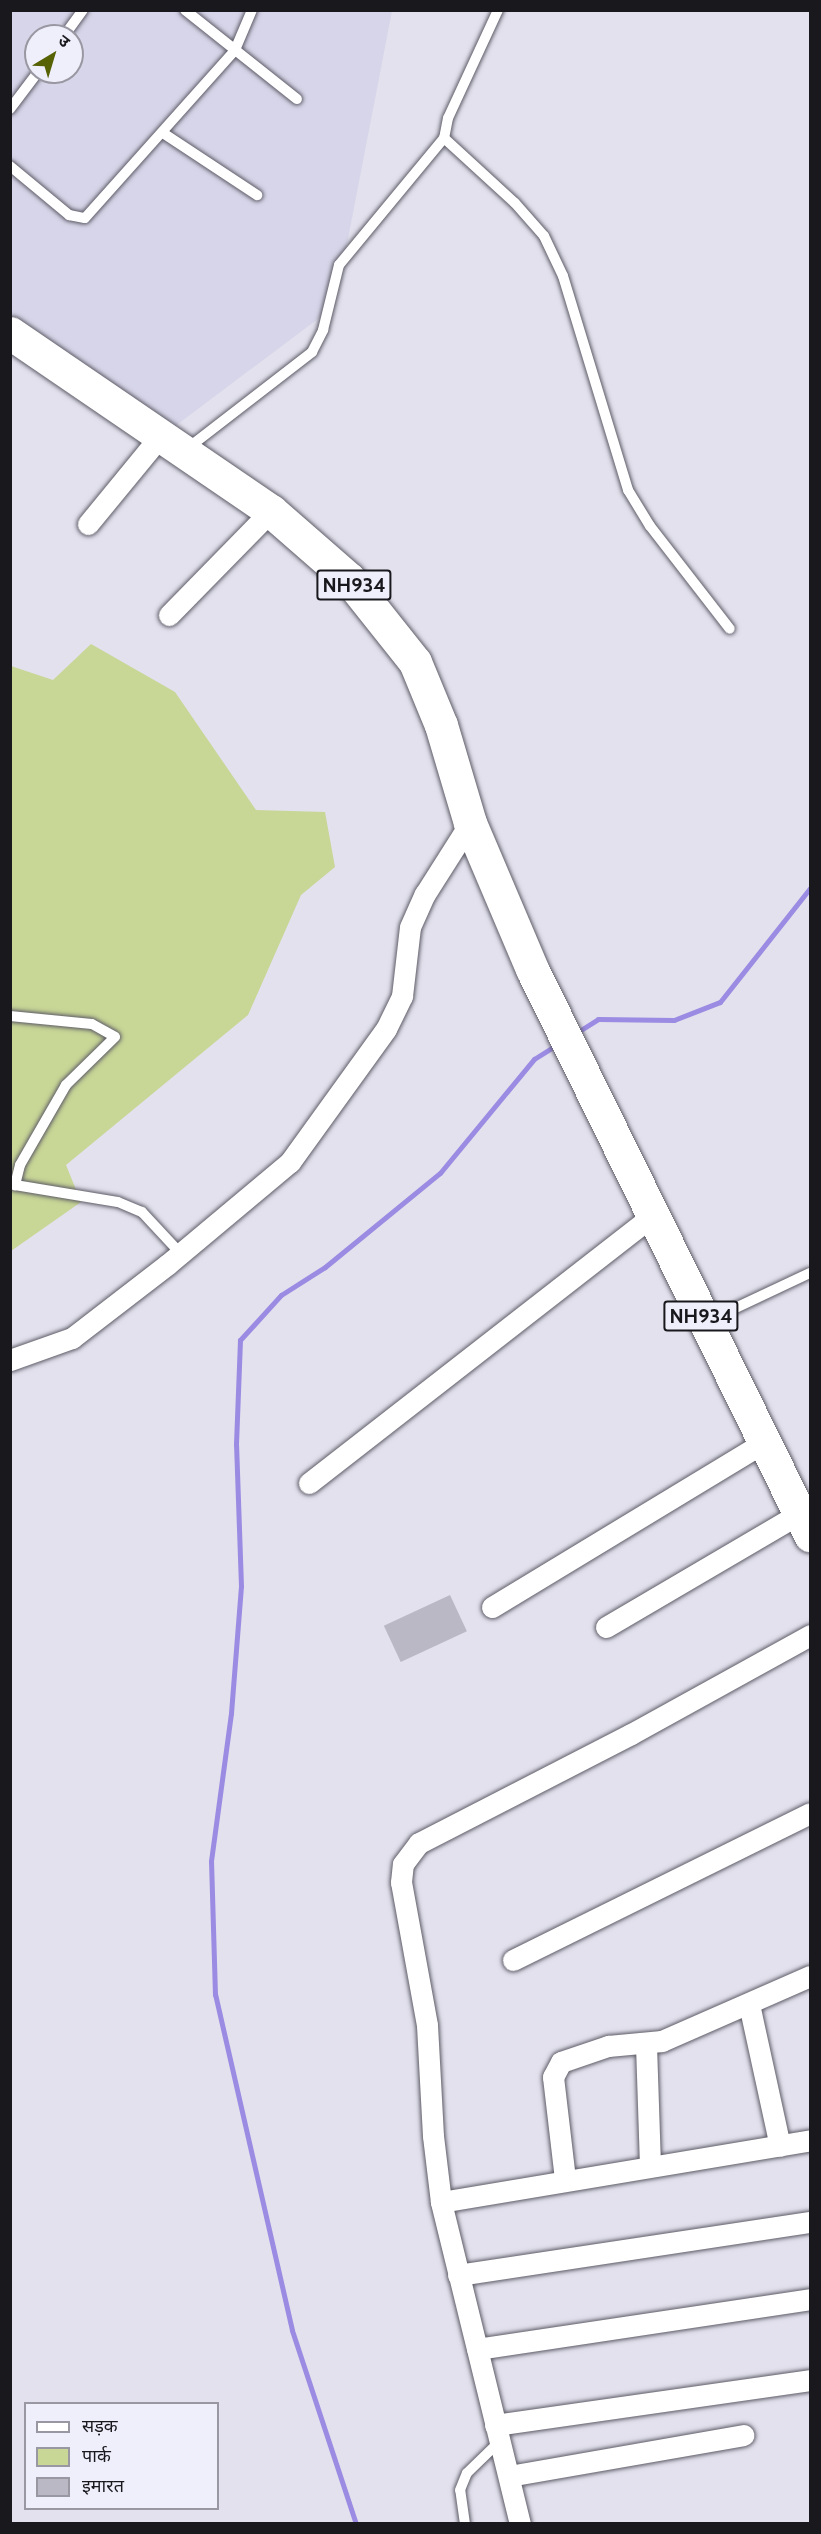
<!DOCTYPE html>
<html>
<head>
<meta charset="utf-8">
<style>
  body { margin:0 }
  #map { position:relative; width:821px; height:2534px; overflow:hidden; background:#e2e1ed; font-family:Cabin,"Noto Sans Devanagari",sans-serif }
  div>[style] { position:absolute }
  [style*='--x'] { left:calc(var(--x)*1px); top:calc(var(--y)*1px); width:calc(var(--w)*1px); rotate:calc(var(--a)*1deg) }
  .built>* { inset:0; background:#d7d5e9 }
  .green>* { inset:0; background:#c8d696 }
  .stream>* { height:5px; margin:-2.5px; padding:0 2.5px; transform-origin:2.5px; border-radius:2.5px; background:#9b8be3 }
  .building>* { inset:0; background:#b9b8c4; transform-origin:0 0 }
  .roads { filter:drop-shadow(0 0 2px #5d5c67) drop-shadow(0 0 2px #5d5c67) }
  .service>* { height:10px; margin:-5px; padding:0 5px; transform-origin:5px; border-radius:5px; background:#fff }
  .minor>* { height:21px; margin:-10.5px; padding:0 10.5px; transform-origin:10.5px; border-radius:10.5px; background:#fff }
  .trunk>* { height:33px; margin:-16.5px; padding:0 16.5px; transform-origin:16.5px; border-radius:16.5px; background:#fff }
  span { translate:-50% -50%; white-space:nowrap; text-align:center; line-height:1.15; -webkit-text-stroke:5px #efeefb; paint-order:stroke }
  .shield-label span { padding:2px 4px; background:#efeefb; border:2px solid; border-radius:4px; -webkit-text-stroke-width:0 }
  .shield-label { font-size:20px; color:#19181c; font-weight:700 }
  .frame { position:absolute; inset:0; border:12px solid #19181c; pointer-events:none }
  .legend { position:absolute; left:24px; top:2402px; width:195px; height:108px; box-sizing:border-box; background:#efeefb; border:2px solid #9998a2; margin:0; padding:8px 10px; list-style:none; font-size:18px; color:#19181c }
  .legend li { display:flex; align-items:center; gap:12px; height:30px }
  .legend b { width:30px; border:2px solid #9998a2 }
  .north { position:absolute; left:24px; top:24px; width:60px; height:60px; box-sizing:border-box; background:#efeefb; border:2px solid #9998a2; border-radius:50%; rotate:38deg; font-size:16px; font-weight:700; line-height:24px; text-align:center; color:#19181c }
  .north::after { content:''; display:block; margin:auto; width:21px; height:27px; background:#566204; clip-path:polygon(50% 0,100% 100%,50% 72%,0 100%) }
</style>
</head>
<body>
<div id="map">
  <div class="built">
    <div style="clip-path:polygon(evenodd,11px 11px,392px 11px,335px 306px,174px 427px,11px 313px,11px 11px,36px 36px,72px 36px,72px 72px,36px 72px,36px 36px)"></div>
  </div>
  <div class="green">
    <div style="clip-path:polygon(91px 644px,175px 692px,256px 810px,325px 812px,335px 867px,301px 895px,248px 1015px,66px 1165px,81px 1202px,11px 1251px,11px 666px,53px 680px)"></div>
  </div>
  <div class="stream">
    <div style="--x:576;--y:1033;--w:26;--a:-32"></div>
    <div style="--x:598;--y:1019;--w:76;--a:0.8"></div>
    <div style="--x:674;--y:1020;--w:49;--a:-21.4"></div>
    <div style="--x:720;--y:1002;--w:145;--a:-51.7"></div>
    <div style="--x:356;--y:2524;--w:204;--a:-108.3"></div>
    <div style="--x:292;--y:2330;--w:344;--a:-102.9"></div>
    <div style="--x:215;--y:1995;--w:134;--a:-91.7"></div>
    <div style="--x:211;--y:1861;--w:149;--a:-82.3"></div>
    <div style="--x:231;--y:1713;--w:127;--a:-85.5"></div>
    <div style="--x:241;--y:1586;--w:142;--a:-92"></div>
    <div style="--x:236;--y:1444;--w:104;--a:-87.8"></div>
    <div style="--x:240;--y:1340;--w:61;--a:-47.7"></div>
    <div style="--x:281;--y:1295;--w:52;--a:-32.5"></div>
    <div style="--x:325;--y:1267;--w:149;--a:-39.3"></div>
    <div style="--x:440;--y:1173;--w:148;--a:-50.5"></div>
    <div style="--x:534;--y:1059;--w:28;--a:-32"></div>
  </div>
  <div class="building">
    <div style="left:450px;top:1595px;width:40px;height:73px;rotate:65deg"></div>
  </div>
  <div class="roads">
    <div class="service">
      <div style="--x:185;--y:10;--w:143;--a:38.5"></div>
      <div style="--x:498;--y:10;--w:119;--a:114.8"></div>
      <div style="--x:448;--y:118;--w:20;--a:101"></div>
      <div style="--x:444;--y:138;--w:96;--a:42.5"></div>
      <div style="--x:515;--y:203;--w:44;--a:48.7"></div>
      <div style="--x:544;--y:236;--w:44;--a:64.6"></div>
      <div style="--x:563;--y:276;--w:224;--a:73.1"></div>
      <div style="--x:628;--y:490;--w:42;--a:58.6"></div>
      <div style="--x:650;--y:526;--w:130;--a:52.2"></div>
      <div style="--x:64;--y:36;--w:32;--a:-54"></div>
      <div style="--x:10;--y:109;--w:46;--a:-52.9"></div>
      <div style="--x:163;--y:133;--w:113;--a:33.4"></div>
      <div style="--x:10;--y:166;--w:77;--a:39.7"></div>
      <div style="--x:69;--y:215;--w:16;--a:11"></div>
      <div style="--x:85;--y:218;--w:225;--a:-48.2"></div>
      <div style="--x:235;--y:50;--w:43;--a:-67"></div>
      <div style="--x:188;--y:448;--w:157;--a:-37.7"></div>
      <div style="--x:312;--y:352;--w:25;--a:-63"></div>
      <div style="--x:323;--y:330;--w:67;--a:-76.2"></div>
      <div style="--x:339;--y:265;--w:165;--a:-50.4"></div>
      <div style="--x:10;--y:1016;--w:82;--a:5.6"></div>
      <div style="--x:92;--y:1024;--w:26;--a:29"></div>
      <div style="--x:115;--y:1037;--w:69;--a:135.6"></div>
      <div style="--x:66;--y:1085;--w:92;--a:119.9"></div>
      <div style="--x:20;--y:1165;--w:21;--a:104"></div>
      <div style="--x:15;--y:1185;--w:104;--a:9.4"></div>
      <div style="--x:118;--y:1202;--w:26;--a:23"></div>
      <div style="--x:142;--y:1212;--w:57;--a:47.1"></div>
      <div style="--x:710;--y:1320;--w:110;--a:-25.2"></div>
      <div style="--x:465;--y:2524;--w:34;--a:-98"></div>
      <div style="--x:460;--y:2490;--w:18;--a:-68"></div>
      <div style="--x:467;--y:2473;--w:46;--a:-44.1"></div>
    </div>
    <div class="minor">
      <div style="--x:88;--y:524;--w:115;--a:-50.6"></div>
      <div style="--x:169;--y:615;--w:146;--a:-45.6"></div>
      <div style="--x:10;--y:1360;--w:66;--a:-19.5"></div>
      <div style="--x:72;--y:1338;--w:121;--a:-37.6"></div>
      <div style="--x:168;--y:1264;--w:159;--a:-39.9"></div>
      <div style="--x:290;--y:1162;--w:164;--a:-54.2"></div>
      <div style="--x:386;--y:1029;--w:37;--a:-64"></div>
      <div style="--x:402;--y:996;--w:69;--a:-83.4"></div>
      <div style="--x:410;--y:927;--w:36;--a:-66"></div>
      <div style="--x:425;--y:894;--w:84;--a:-57.6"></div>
      <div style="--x:309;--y:1483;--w:436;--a:-37.9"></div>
      <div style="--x:492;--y:1607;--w:318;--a:-31.2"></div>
      <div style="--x:606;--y:1627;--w:225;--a:-30.4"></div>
      <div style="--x:513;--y:1960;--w:331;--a:-26.3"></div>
      <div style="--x:749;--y:2004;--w:145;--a:77.7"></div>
      <div style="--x:646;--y:2045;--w:121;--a:88.1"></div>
      <div style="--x:565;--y:2179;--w:103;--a:-96.7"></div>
      <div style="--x:553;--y:2077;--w:17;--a:-62"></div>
      <div style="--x:561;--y:2062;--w:50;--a:-18.8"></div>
      <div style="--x:608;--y:2046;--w:54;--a:-5.3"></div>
      <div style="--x:662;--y:2041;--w:162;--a:-23.7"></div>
      <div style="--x:441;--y:2202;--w:374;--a:-9.5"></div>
      <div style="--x:458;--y:2275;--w:356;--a:-8.6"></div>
      <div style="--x:477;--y:2349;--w:337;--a:-8.5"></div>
      <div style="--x:495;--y:2425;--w:318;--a:-8.1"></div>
      <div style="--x:509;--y:2476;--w:238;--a:-9.9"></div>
      <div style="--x:520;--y:2524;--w:332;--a:-103.8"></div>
      <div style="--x:441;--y:2202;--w:66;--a:-96.9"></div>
      <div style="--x:433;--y:2136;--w:111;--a:-93.1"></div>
      <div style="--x:427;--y:2025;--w:145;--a:-100.3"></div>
      <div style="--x:401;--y:1882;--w:18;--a:-84"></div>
      <div style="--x:403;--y:1864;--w:26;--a:-53"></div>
      <div style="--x:419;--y:1843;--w:238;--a:-27.2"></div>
      <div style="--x:631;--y:1734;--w:205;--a:-28.9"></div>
    </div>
    <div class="trunk">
      <div style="--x:10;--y:333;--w:316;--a:34.3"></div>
      <div style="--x:271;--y:511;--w:103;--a:41.1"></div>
      <div style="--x:349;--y:579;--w:106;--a:51.5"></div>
      <div style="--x:415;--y:662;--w:68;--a:67.6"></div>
      <div style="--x:441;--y:725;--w:102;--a:73.5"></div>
      <div style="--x:470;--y:823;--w:159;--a:67"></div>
      <div style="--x:532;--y:969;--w:631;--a:63.84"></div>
    </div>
  </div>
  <div class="shield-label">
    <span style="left:354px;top:585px">NH934</span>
    <span style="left:701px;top:1316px">NH934</span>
  </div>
  <div class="frame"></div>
  <ul class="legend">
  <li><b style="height:8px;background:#fff"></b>सड़क</li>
  <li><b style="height:16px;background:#c8d696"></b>पार्क</li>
  <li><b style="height:16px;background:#b9b8c4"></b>इमारत</li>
  </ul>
  <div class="north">उ</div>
</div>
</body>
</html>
